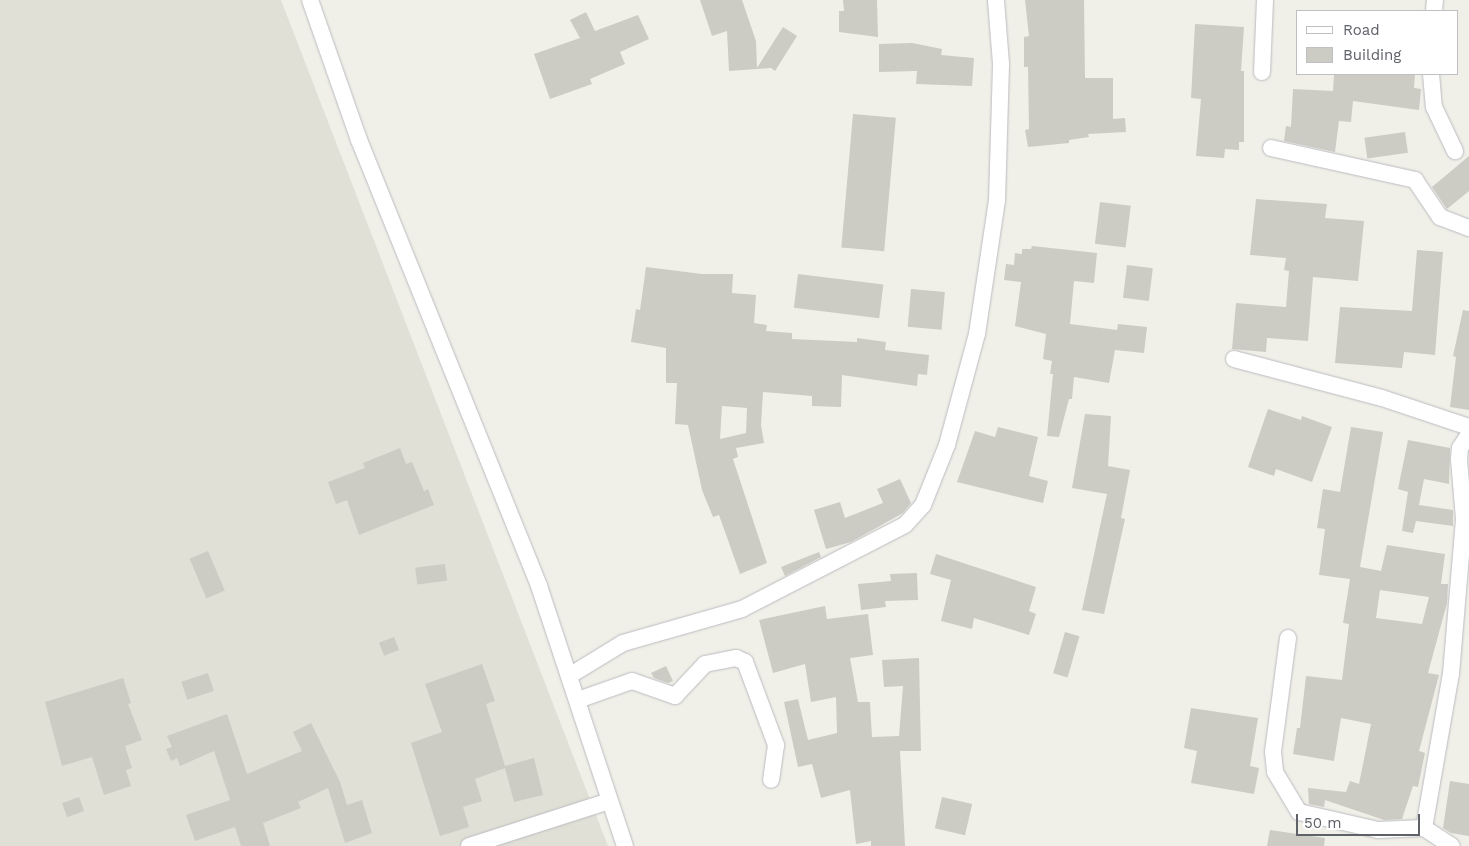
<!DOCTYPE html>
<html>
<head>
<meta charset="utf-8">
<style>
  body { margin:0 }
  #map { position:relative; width:1469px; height:846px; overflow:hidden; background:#f1f0e8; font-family:"Work Sans",sans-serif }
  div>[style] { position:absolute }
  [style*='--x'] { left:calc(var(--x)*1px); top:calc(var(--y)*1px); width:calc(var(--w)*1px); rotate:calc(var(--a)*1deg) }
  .education>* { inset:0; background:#e1e0d6 }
  .building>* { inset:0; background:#cccbc4; transform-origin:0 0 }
  .roads { filter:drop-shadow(0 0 1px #babbc1) drop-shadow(0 0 1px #babbc1) }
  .minor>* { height:16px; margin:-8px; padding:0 8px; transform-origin:8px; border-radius:8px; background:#fff }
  span { translate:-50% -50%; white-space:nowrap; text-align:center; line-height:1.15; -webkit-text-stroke:4px #fff; paint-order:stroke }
  .legend { position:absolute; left:1296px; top:10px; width:162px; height:65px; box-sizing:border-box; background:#fff; border:1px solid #bfc0c3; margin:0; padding:6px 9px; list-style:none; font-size:15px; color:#5f6168 }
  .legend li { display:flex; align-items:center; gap:10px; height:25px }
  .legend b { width:25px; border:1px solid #bfc0c3 }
  .scale { position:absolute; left:1296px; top:814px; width:124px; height:22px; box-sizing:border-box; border:2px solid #5f6168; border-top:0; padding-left:6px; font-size:15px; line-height:18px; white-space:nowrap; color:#5f6168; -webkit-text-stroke:4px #fff; paint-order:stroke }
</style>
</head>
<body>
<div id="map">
  <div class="education">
    <div style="clip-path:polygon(0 0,281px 0,608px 846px,0 846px)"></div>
  </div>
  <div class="building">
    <div style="clip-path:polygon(700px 0,742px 0,756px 41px,757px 68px,783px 27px,797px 36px,775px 71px,771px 68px,729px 71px,727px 31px,712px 36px)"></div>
    <div style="clip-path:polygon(843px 0,877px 0,878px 37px,839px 32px,839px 11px,844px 11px)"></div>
    <div style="clip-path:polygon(1025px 0,1084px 0,1085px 78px,1113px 78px,1113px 119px,1125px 118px,1126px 132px,1088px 134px,1089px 137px,1069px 140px,1069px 143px,1028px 147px,1025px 130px,1029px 129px,1028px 67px,1024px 67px,1024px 37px,1029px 36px)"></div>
    <div style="clip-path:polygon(586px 12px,595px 31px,638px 15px,649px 39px,620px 52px,625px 64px,590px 79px,592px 84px,550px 99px,534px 54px,580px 38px,570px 20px)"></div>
    <div style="clip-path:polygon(1195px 24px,1244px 27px,1241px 71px,1244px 71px,1244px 142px,1239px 142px,1239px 150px,1225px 149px,1224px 158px,1196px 156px,1201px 99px,1191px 98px)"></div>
    <div style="clip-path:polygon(912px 43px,942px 49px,941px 55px,974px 58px,972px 86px,916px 84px,917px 71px,879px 72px,879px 44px)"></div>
    <div style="clip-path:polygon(1334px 74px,1415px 74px,1414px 88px,1421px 89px,1419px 110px,1353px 101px,1351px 122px,1339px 121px,1335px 152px,1284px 141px,1286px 126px,1291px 127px,1293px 89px,1333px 91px)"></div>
    <div style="left:853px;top:114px;width:43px;height:134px;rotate:5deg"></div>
    <div style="left:1405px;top:132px;width:21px;height:41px;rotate:82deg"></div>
    <div style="clip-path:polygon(1469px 156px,1469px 191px,1447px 209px,1432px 187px)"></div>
    <div style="clip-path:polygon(1256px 199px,1327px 204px,1325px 218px,1364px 221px,1358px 281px,1313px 277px,1308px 341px,1267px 338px,1266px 352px,1232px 349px,1236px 303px,1286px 307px,1289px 271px,1284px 270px,1286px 258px,1250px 255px)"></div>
    <div style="left:1100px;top:202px;width:31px;height:42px;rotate:7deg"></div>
    <div style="clip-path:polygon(1032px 246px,1097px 253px,1094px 283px,1074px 281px,1070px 324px,1117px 330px,1118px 324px,1147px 327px,1144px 353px,1115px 350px,1109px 383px,1074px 377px,1072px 399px,1069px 399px,1059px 437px,1047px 436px,1053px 374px,1050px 374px,1052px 361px,1043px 359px,1046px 334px,1015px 326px,1021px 282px,1004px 280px,1006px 264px,1014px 265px,1015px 253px,1022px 254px,1022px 249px,1031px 249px)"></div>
    <div style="clip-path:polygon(1417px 250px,1443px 252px,1435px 355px,1404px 352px,1402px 368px,1335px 363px,1340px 307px,1412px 311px)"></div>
    <div style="left:1127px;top:265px;width:26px;height:33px;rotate:7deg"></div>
    <div style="clip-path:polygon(evenodd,646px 267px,702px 274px,733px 274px,732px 293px,756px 295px,754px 323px,767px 325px,766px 331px,792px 333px,792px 339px,857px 342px,857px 338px,886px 342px,885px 350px,929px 355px,927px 375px,918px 374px,917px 386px,842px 375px,841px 407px,812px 406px,812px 396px,763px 392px,761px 425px,764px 443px,736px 448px,738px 457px,733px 459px,767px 563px,740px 574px,719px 515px,713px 517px,702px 490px,688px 425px,675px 424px,677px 383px,666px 383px,666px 348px,631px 342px,636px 309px,640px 310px,646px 267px,722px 406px,747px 408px,746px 433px,720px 439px,722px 406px)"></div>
    <div style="left:798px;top:274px;width:86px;height:34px;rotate:7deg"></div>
    <div style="left:911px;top:289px;width:34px;height:38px;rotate:5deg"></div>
    <div style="clip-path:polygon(1463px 310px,1469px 311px,1469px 410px,1450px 407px,1456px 357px,1453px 356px)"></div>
    <div style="clip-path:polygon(1268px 409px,1301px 420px,1302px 416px,1332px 427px,1312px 482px,1276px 469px,1274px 476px,1248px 467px)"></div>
    <div style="clip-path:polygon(1085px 414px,1111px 416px,1108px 466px,1130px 470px,1121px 518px,1125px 519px,1104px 614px,1082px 610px,1107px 494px,1072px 488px)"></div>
    <div style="clip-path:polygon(998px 427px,1038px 437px,1029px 476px,1048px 481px,1043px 503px,957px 482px,975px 431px,995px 437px)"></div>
    <div style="clip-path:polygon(evenodd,1351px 427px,1383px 432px,1360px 567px,1381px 571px,1387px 545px,1445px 554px,1441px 584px,1448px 584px,1447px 603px,1428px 673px,1439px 675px,1419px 751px,1425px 753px,1418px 787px,1413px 786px,1402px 819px,1384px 820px,1325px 800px,1324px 807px,1309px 804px,1308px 788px,1346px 792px,1350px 781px,1359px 784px,1371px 724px,1341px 718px,1334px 761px,1293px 754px,1297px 728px,1300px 728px,1306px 676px,1342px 680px,1349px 624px,1343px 623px,1350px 579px,1319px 575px,1325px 529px,1317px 528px,1323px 489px,1340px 492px,1351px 427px,1380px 590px,1429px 597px,1422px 624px,1376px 618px,1380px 590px)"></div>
    <div style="clip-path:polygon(1408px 440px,1450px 448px,1449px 484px,1424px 479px,1419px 505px,1453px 510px,1453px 526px,1416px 521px,1413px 533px,1402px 531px,1408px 492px,1398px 489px)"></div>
    <div style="clip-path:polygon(400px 448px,406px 464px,412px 462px,424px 491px,428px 489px,434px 505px,359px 535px,347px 500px,336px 504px,328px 482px,365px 468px,363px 463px)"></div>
    <div style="clip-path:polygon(900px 479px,911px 503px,903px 513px,851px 542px,826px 549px,814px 510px,840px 502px,845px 518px,883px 503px,877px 489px)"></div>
    <div style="left:208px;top:551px;width:43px;height:20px;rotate:67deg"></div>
    <div style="clip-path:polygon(819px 552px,821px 557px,785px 576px,781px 567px)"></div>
    <div style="clip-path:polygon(936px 554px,1036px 587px,1029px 611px,1036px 614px,1029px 635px,974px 618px,972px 629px,941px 621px,951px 580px,930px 574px)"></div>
    <div style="left:445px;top:564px;width:17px;height:30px;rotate:83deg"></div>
    <div style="clip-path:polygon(917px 573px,918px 600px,885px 601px,886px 607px,861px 610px,858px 584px,891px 581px,890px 574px)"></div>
    <div style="clip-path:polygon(825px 606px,827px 619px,868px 614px,873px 655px,850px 658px,858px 702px,870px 702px,872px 737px,899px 736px,903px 686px,884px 687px,882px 660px,919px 658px,921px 751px,900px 751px,905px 846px,871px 846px,871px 841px,856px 844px,850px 790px,821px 798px,812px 764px,798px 767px,784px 702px,798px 699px,808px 740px,837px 733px,836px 697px,811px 702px,805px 664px,773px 673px,759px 620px)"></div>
    <div style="left:1065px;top:632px;width:15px;height:43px;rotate:16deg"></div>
    <div style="left:394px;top:637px;width:14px;height:16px;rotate:69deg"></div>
    <div style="clip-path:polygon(482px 664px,495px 701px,486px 704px,505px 766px,534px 758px,543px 795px,514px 802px,505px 768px,475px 779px,482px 801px,463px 807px,469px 827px,440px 836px,411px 743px,442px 732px,425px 684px)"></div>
    <div style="clip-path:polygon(666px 666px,673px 681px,668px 683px,654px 678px,651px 673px)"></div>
    <div style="left:208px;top:673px;width:19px;height:28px;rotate:72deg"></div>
    <div style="clip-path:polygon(123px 678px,131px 703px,128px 704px,142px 740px,125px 746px,132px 768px,126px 770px,131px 786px,104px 795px,92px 757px,62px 766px,45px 702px)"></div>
    <div style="clip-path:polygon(1191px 708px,1258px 718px,1250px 766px,1259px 768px,1254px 794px,1191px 783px,1197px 751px,1184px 748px)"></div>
    <div style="clip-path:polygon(227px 714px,247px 774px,302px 751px,293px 732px,311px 723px,340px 782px,347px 805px,362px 800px,372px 833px,345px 843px,328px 788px,298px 802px,301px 808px,263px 823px,270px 846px,241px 846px,235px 827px,195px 841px,186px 815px,230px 800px,214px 751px,180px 766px,177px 758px,171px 761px,166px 749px,172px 747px,167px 736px)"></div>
    <div style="clip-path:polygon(1450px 781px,1469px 784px,1469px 836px,1451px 833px,1443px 828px)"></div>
    <div style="left:79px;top:797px;width:15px;height:18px;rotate:70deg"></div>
    <div style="left:942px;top:797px;width:31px;height:32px;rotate:13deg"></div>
    <div style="clip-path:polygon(1270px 830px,1325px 838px,1324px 846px,1267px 846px)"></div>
  </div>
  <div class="roads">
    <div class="minor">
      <div style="--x:310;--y:0;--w:148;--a:70.7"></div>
      <div style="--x:359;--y:140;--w:481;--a:68"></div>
      <div style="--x:539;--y:586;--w:274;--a:71.7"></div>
      <div style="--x:1434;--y:11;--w:11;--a:-85"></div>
      <div style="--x:1262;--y:72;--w:72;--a:-87.6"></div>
      <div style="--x:1431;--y:74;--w:33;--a:85"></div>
      <div style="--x:1434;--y:107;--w:49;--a:64.5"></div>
      <div style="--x:1271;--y:148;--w:148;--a:12.5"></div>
      <div style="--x:1415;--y:180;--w:45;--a:56"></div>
      <div style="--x:1440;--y:217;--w:31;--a:21"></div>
      <div style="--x:1234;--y:359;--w:153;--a:14.8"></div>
      <div style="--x:1382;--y:398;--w:92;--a:18.4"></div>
      <div style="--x:1288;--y:638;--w:115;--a:97.5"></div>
      <div style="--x:1273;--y:752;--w:20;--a:84"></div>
      <div style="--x:1275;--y:772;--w:47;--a:59"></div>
      <div style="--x:1299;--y:812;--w:81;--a:12.8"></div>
      <div style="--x:1378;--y:830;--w:46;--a:-2.5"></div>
      <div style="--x:1424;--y:828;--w:33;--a:33"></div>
      <div style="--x:569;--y:676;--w:63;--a:-31.4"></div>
      <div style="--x:623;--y:643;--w:124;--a:-15.9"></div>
      <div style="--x:742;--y:609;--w:183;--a:-27.3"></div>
      <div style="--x:905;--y:525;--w:27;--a:-48"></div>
      <div style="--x:923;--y:505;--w:65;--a:-68.2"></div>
      <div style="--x:947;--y:445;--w:115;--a:-74.9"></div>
      <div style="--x:977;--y:334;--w:135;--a:-81.5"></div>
      <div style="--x:997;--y:200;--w:136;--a:-88.3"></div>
      <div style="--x:1001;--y:64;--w:64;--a:-94.5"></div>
      <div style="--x:578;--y:700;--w:57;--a:-19.4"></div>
      <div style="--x:632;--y:681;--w:46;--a:19.2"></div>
      <div style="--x:675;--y:696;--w:44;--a:-46.8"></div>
      <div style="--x:705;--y:664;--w:32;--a:-11"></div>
      <div style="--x:736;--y:658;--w:10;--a:24"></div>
      <div style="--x:745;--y:662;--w:89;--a:69.5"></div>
      <div style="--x:776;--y:745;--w:35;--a:98"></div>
      <div style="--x:1424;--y:828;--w:156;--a:-80.1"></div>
      <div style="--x:1451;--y:674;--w:156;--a:-85.2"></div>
      <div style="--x:1464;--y:519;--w:60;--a:-94.8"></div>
      <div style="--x:1459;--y:459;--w:11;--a:-85"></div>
      <div style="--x:1460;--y:448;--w:17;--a:-57"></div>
      <div style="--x:469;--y:846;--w:147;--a:-17.8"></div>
    </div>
  </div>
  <ul class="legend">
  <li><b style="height:6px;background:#fff"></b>Road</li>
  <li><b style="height:14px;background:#cccbc4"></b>Building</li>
  </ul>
  <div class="scale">50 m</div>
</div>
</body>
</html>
